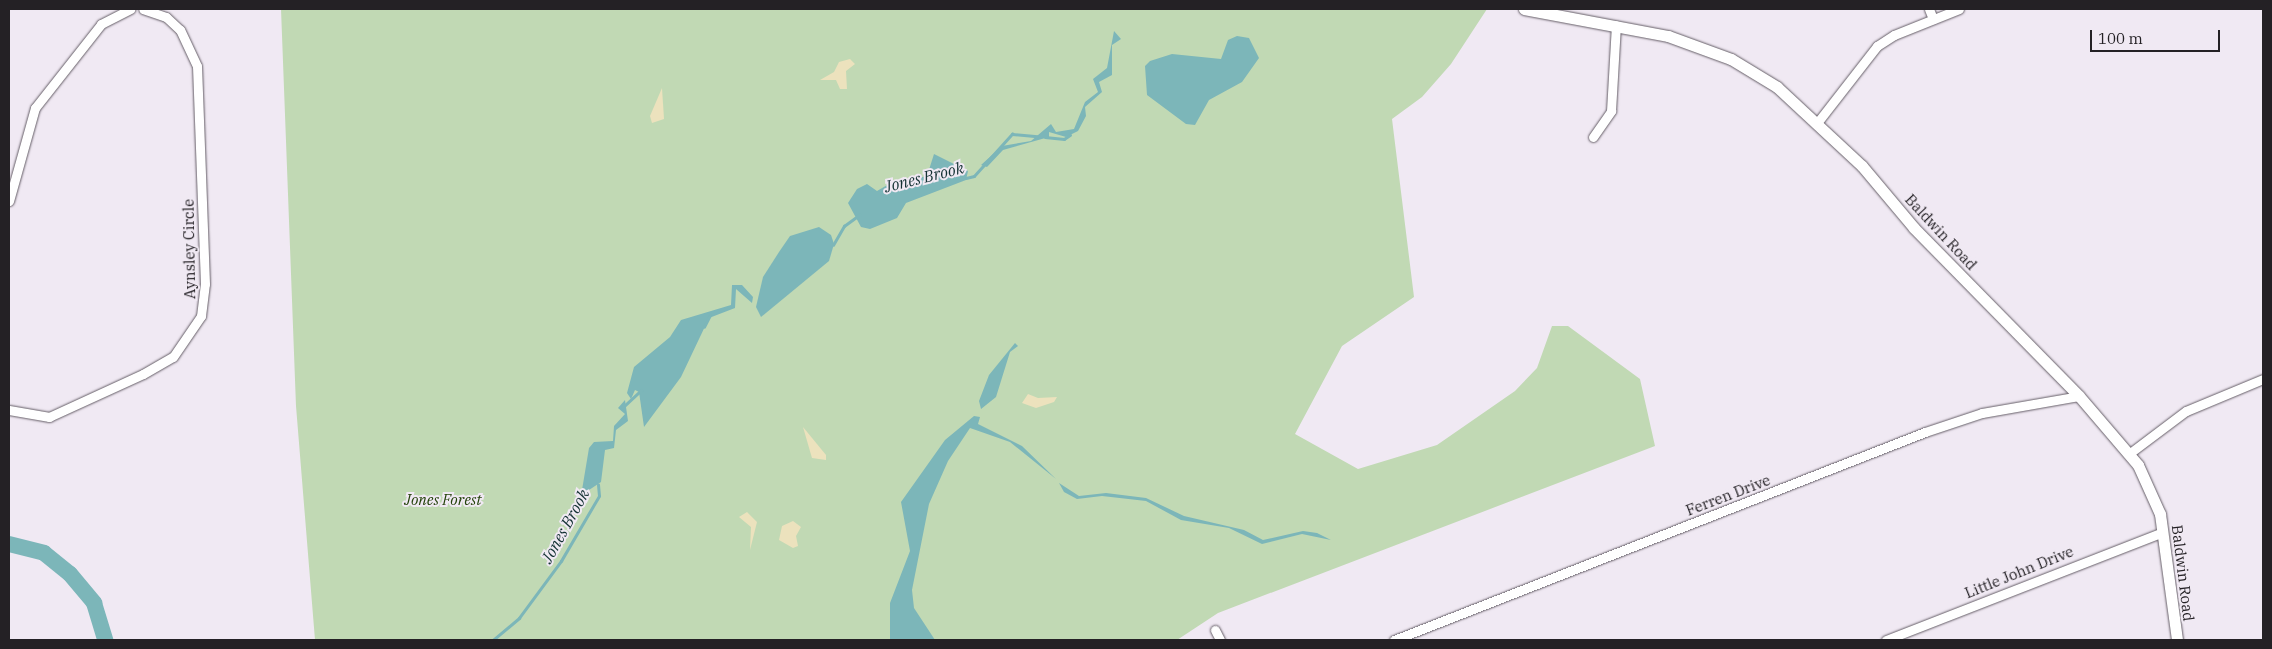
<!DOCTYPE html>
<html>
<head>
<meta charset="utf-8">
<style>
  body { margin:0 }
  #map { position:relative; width:2272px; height:649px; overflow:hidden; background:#f0e9f3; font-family:"IBM Plex Serif",serif }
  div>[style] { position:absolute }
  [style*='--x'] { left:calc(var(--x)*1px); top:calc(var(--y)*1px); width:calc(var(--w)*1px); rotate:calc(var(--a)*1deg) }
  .green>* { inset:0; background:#c1d9b4 }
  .sand>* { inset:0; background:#ece2bd }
  .water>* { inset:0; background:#7cb6b9 }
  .stream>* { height:2.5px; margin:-1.25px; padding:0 1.25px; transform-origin:1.25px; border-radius:1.25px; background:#7cb6b9 }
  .river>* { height:16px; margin:-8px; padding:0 8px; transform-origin:8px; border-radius:8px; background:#7cb6b9 }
  .roads { filter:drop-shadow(0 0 1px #655e67) drop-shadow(0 0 1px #655e67) }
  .minor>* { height:9px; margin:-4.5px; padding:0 4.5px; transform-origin:4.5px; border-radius:4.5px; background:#fff }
  .tertiary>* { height:11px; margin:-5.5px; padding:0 5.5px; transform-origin:5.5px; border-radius:5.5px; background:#fff }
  span { translate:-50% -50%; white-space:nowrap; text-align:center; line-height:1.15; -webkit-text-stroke:4px #f0e9f3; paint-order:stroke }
  .street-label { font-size:15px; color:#242125 }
  .park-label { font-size:15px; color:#224108; font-style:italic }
  .water-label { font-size:16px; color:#133133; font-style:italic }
  .frame { position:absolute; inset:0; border:10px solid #242125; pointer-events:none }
  .scale { position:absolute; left:2090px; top:30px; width:130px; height:22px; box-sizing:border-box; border:2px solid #242125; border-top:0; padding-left:6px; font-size:15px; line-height:18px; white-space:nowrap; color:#242125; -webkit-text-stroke:4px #f0e9f3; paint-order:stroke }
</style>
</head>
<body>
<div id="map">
  <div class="green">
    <div style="clip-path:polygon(281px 9px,1487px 9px,1451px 64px,1422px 97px,1392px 119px,1414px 297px,1342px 346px,1295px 434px,1358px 469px,1437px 445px,1515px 391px,1537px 368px,1552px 326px,1568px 326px,1640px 379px,1655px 446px,1218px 613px,1177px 640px,315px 640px,296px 406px)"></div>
  </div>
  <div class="sand">
    <div style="clip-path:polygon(850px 59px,855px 64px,846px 71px,847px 89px,840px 89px,836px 80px,820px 80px,834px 72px,839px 62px)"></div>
    <div style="clip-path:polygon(662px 88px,664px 119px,652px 123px,650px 116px)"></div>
    <div style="clip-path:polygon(1028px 394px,1038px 398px,1057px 397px,1054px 402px,1036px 408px,1022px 403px)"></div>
    <div style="clip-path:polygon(803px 427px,826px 455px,826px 460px,812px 458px)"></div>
    <div style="clip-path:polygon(747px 512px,757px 522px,750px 550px,751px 527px,739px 517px)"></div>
    <div style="clip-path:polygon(793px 521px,801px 527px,796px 536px,798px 546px,793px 548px,779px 540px,782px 526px)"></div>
  </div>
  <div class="water">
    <div style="clip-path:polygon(1114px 31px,1121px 39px,1112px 45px,1112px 75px,1099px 82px,1102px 92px,1085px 107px,1086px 116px,1078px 131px,1066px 137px,1049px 132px,1049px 137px,1003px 150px,987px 167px,981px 165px,1002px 146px,1031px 141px,1051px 124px,1056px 132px,1074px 129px,1085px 102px,1098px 92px,1093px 79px,1107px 68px)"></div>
    <div style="clip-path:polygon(1237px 36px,1249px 38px,1259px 58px,1242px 82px,1209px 100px,1195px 125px,1186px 124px,1147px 95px,1145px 66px,1150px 61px,1172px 54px,1221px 59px,1228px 40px)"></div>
    <div style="clip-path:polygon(934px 154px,968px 171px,966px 180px,906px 203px,897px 218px,870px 229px,861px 227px,848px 203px,857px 189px,867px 184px,877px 191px,889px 184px,927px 176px)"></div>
    <div style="clip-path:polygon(819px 227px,831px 235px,834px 244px,829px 261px,761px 317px,756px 307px,763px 277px,779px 252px,790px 236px)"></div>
    <div style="clip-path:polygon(732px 285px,742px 285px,753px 297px,752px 303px,736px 289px,735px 308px,709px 318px,681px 377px,644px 427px,639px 392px,635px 390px,631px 399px,627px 393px,634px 367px,670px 337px,681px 320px,731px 305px)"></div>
    <div style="clip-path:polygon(1015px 343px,1018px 346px,1010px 352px,996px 397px,981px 409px,979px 401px,989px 375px)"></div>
    <div style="clip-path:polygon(625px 400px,628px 421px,616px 430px,614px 448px,605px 450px,601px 482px,586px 492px,582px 490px,589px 448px,594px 442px,613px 441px,614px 426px,625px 414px,618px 408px)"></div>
    <div style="clip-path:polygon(974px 416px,980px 417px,978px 424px,1022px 446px,1056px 479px,1010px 442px,970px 428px,948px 461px,929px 504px,912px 590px,914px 608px,935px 640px,890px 640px,890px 603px,910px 551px,901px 502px,945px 440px)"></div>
    <div style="clip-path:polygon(1059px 483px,1079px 496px,1106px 493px,1146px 498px,1184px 516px,1244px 530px,1263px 540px,1303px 531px,1317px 533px,1331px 540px,1302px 534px,1262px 544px,1229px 528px,1181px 520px,1146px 501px,1102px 496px,1077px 499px,1064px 492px)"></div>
  </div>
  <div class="stream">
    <div style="--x:1045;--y:137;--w:19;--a:6"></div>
    <div style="--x:1064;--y:139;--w:7;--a:-34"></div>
    <div style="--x:966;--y:178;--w:8;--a:-14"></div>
    <div style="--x:974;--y:176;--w:57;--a:-47.9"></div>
    <div style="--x:1012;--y:134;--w:25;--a:5"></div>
    <div style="--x:833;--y:245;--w:22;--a:-60"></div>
    <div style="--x:844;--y:226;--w:19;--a:-36"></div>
    <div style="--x:704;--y:327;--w:13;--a:-63"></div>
    <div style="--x:622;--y:408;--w:26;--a:-43"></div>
    <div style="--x:493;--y:640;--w:34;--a:-40"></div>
    <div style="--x:519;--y:618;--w:71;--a:-53.6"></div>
    <div style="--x:561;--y:561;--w:75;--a:-59.7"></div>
    <div style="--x:599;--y:496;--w:11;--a:-95"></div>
  </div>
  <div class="river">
    <div style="--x:9;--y:544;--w:36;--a:14"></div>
    <div style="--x:44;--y:553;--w:33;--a:39"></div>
    <div style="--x:70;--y:574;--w:38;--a:50"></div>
    <div style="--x:94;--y:603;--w:39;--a:73"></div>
  </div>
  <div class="roads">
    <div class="minor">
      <div style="--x:1929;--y:9;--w:11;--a:68"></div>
      <div style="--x:1817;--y:123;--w:98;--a:-52.1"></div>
      <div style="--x:1877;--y:46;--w:20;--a:-33"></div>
      <div style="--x:1894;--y:35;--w:70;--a:-21.8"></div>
      <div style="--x:1593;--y:137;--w:32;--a:-55"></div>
      <div style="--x:1611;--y:111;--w:86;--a:-86.7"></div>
      <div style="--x:9;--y:201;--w:97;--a:-74.4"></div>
      <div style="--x:35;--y:108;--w:107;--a:-51.8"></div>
      <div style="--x:101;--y:24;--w:33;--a:-27"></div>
      <div style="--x:9;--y:410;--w:41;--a:9.9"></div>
      <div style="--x:49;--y:417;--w:103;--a:-24.6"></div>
      <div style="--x:143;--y:374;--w:34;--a:-30"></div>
      <div style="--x:173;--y:357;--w:50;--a:-55.7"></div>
      <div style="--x:201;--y:316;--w:32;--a:-83"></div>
      <div style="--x:205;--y:284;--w:218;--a:-92.1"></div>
      <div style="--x:197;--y:66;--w:40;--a:-115"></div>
      <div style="--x:180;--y:30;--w:19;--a:-137"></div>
      <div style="--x:166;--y:17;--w:24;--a:-161"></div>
      <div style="--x:2130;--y:453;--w:70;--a:-36.9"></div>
      <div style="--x:2186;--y:411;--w:83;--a:-22.6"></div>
      <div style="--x:1215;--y:630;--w:11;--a:63"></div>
      <div style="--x:1394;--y:640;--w:570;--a:-21.39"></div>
      <div style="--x:1925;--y:432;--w:60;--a:-18.4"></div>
      <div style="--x:1982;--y:413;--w:98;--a:-9.9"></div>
      <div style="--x:1886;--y:640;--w:297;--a:-21.3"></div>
    </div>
    <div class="tertiary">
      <div style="--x:1524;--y:9;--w:147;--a:10.6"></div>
      <div style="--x:1668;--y:36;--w:67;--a:20.1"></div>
      <div style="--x:1731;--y:59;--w:54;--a:31.3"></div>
      <div style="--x:1777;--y:87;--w:116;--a:42.9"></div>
      <div style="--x:1862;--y:166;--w:81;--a:50"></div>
      <div style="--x:1914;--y:228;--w:235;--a:45.5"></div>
      <div style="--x:2079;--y:396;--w:91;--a:49.5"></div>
      <div style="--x:2138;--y:465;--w:54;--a:65.8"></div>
      <div style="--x:2160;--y:514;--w:127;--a:82.3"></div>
    </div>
  </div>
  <div class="street-label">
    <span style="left:1941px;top:232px;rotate:47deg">Baldwin Road</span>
    <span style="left:189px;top:249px;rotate:-91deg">Aynsley Circle</span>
    <span style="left:1728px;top:495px;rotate:-21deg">Ferren Drive</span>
    <span style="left:2019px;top:572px;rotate:-22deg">Little John Drive</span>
    <span style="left:2183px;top:573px;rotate:83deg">Baldwin Road</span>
  </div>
  <div class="park-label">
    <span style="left:443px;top:500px">Jones Forest</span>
  </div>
  <div class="water-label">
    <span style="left:924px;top:177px;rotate:-14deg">Jones Brook</span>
    <span style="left:565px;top:526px;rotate:-61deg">Jones Brook</span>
  </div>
  <div class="frame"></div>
  <div class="scale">100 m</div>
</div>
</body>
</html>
